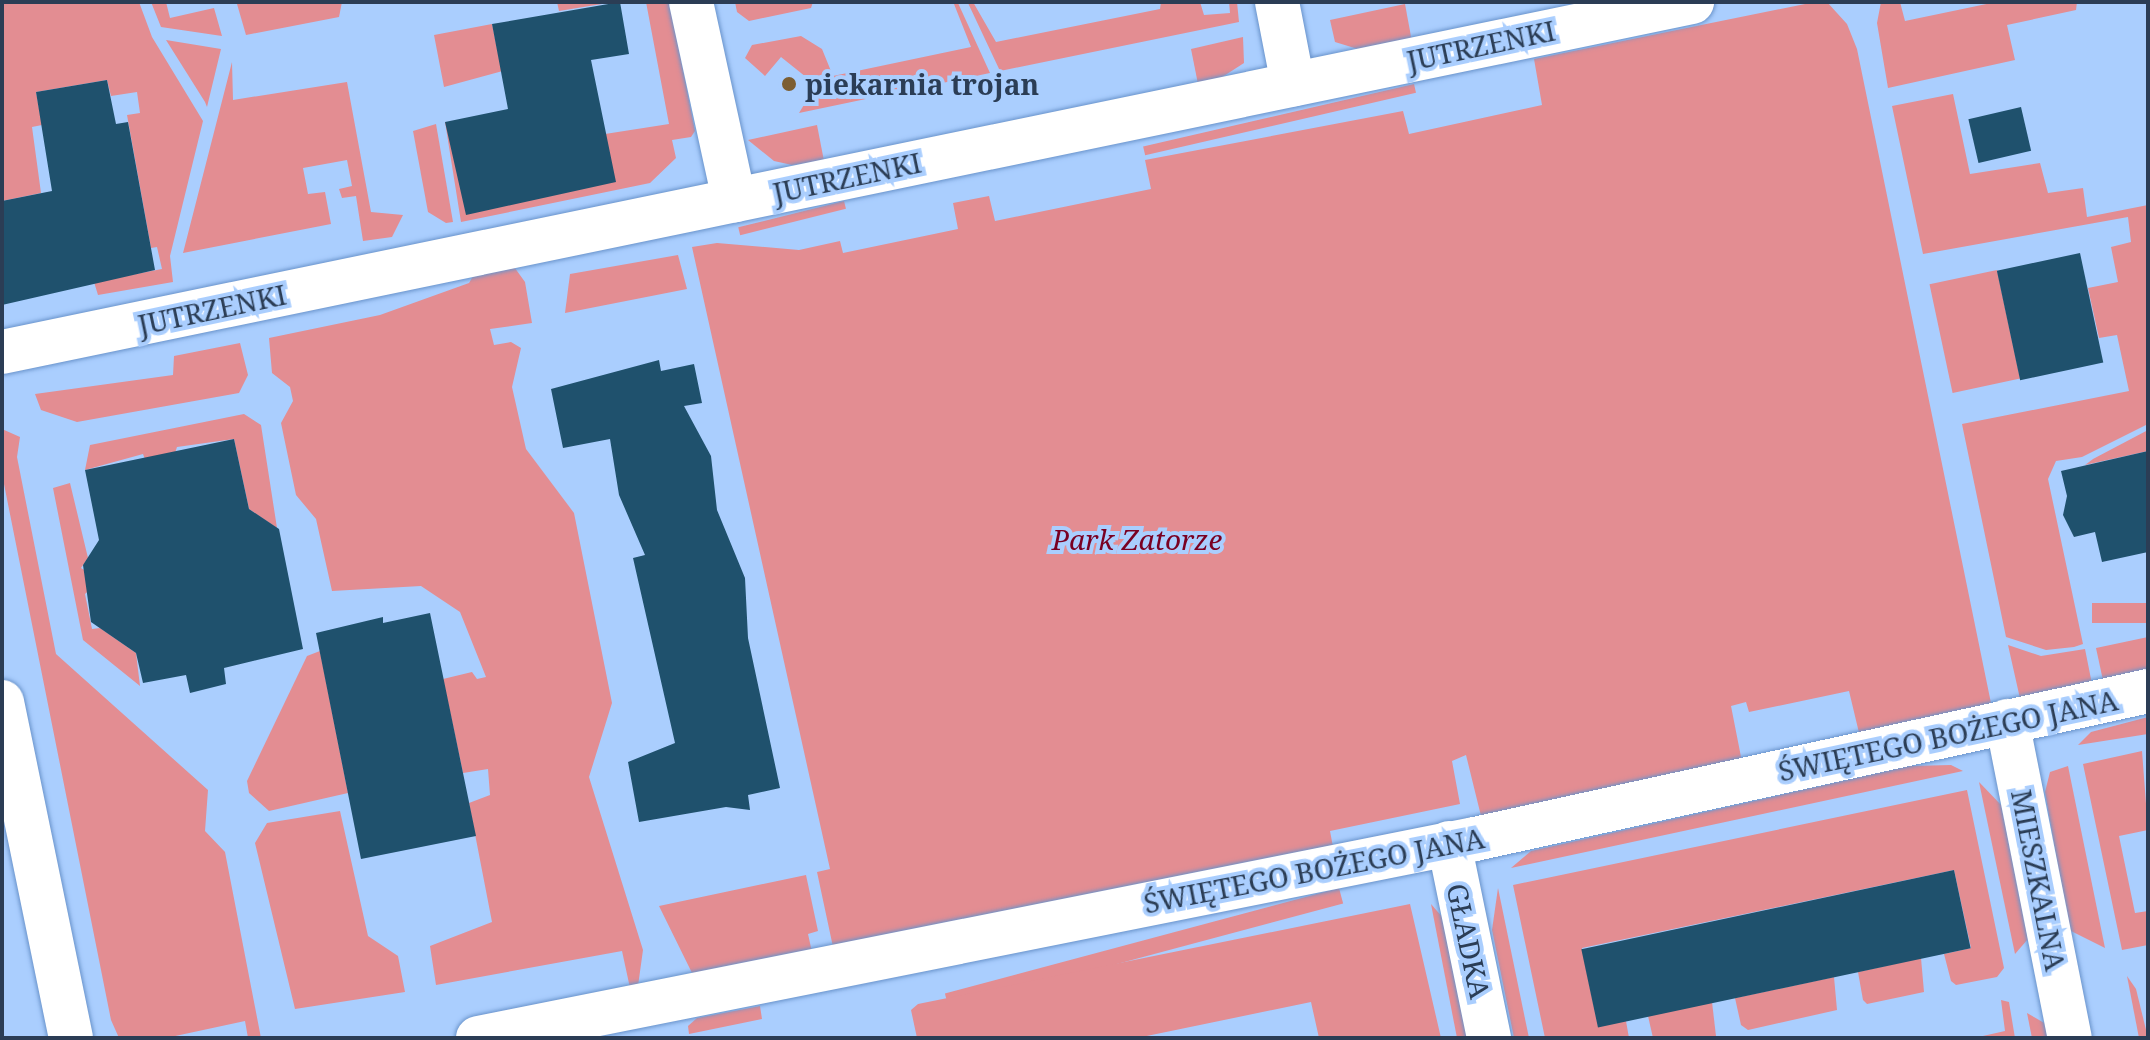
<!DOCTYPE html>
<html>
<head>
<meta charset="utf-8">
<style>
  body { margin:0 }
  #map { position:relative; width:2150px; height:1040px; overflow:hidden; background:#aacefe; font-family:"Noto Serif",serif }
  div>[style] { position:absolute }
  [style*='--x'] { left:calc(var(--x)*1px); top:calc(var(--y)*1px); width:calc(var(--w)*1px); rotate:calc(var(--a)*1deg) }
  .green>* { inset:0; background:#e38d92; transform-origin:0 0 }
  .building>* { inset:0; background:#1f516d; transform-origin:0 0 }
  .roads { filter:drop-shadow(0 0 2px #6993cb) drop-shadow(0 0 2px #6993cb) }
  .minor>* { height:44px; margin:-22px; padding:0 22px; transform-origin:22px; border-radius:22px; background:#fff }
  .tertiary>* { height:44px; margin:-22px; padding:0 22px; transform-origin:22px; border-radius:22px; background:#fff }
  .dots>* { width:22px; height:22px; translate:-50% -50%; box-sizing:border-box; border:4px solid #aacefe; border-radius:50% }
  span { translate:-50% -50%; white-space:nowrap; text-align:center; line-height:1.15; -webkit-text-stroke:8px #aacefe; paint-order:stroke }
  .street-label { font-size:28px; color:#2b3d55 }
  .poi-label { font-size:28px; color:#2b3d55; font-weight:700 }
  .left { translate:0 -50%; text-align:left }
  .park-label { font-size:28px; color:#790022; font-style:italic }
  .frame { position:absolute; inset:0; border:4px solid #2b3d55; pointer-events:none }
</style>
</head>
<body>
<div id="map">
  <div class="green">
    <div style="clip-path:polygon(2px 2px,139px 2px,152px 37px,203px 121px,170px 256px,173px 282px,98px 295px,94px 282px,162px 269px,157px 247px,151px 248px,127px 115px,140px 113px,137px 92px,111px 96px,107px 80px,36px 92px,42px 125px,32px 127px,41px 193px,2px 201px)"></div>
    <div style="clip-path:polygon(151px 2px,166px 2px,170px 18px,214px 8px,222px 36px,161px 27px)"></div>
    <div style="clip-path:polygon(342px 2px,339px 17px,246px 35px,237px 4px)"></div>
    <div style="clip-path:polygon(557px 2px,614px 2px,559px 11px)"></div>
    <div style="clip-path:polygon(646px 2px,670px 3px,695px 131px,691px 137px,672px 140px,676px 158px,650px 183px,461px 222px,445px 122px,605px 134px,669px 124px)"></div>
    <div style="clip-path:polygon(735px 2px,813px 2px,811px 8px,749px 21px,737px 12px)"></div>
    <div style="clip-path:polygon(973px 2px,996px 42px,1160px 9px,1161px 2px,1200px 2px,1204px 15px,1230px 13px,1229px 2px,1237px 2px,1239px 22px,1000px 71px,968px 3px)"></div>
    <div style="clip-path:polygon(1815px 2px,1827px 2px,1847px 24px,1857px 49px,1992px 708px,1860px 737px,1849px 691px,1749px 712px,1746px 702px,1731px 706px,1742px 762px,1481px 816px,1466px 755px,1452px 761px,1460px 804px,1330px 831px,1333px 847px,833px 947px,817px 872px,830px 869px,692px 247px,717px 243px,799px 250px,840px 241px,843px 253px,958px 229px,953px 203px,989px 196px,995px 221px,1151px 189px,1145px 160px,1403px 111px,1409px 134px,1542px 105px,1534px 59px)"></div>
    <div style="clip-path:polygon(1881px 2px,1900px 2px,1905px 21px,1996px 2px,2077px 2px,2076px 10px,2007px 25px,2015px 60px,1888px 88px,1877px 23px)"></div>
    <div style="clip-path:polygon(958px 3px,990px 73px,799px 113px,816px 85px,781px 57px,765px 76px,745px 58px,752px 45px,801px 36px,822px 49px,833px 76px,971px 47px,954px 4px)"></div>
    <div style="clip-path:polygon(1405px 4px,1412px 42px,1361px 50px,1335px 42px,1330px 20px)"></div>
    <div style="clip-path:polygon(492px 24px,499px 58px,514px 68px,444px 87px,434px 35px)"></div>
    <div style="clip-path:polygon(1243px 37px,1244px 63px,1213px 83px,1198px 84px,1191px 49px)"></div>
    <div style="clip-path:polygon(166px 40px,221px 49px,207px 107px,205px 102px)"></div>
    <div style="clip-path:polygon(232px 62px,233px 100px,347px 82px,371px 212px,403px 215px,392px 237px,363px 241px,356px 196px,342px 198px,339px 189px,352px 186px,347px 160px,303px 168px,308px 194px,325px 192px,331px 224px,183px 253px)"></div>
    <div style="left:1414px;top:84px;width:9px;height:278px;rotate:77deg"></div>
    <div style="clip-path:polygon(1953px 94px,1970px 174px,2040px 163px,2048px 193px,2083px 188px,2087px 217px,2148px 205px,2148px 424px,2082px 457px,2056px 461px,2048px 479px,2083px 644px,2074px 647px,2046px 650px,2006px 637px,1962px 424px,2129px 391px,2117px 335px,2099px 338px,2088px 288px,2118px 282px,2111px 247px,2131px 242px,2128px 217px,1923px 254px,1892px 106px)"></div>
    <div style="clip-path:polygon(436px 124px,453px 222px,446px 223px,428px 212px,413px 131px)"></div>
    <div style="clip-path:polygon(817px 125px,824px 161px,792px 165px,774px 161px,748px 140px)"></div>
    <div style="left:844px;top:201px;width:8px;height:109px;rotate:76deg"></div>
    <div style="clip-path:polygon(678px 255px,687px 289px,565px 313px,570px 274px)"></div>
    <div style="clip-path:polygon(512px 264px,525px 282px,532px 323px,490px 329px,494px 345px,511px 342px,521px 348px,512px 387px,526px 449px,574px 513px,612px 703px,589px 777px,643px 950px,638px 986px,630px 988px,622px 951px,436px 985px,430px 946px,492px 922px,469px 803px,490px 795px,488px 769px,463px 773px,443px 679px,472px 672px,477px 679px,486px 677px,460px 612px,421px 586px,332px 591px,316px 519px,296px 495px,281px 423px,293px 401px,290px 387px,272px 373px,269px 338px,380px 315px,469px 283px,475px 273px)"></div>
    <div style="left:1997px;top:270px;width:111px;height:69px;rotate:78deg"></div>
    <div style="clip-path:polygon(240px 343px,248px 375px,239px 393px,77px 422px,41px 410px,35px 394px,173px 375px,174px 356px)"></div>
    <div style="clip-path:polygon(244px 414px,261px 425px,277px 528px,249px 509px,234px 439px,177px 447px,174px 456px,146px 462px,143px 454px,85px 470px,90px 445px)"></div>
    <div style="clip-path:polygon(2px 429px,20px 437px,17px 457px,56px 654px,208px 790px,205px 831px,225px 852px,261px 1038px,248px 1038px,245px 1021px,166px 1038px,119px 1038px,111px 1020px,2px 474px)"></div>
    <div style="clip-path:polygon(2148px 430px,2148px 451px,2085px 465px,2093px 459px)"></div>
    <div style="clip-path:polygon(70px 483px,88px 558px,81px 568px,100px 580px,85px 594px,92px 629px,100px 628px,136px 653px,140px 686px,83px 640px,53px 488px)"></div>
    <div style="left:2148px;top:603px;width:20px;height:56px;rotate:90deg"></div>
    <div style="clip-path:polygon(2148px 637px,2148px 676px,2104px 685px,2096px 648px)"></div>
    <div style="clip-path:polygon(2008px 645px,2041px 656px,2085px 649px,2093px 689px,2021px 703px)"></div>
    <div style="clip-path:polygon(320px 651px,348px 793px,269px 811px,249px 793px,247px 781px,307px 656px)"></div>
    <div style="clip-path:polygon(2148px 717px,2148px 734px,2078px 745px,2091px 732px)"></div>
    <div style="clip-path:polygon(2142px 751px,2148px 830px,2119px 836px,2135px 913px,2148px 911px,2148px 945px,2122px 950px,2083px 764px)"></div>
    <div style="clip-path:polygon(1951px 765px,1963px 771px,1511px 868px,1531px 851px,1910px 766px)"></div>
    <div style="clip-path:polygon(2068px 766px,2105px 948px,2069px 930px,2045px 792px,2050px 772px)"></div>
    <div style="clip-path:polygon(1979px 782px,2004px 808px,2028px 939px,2015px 954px)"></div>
    <div style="clip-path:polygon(1967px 790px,2004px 968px,1997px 977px,1956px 985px,1951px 981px,1944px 954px,1971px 948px,1954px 870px,1582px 948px,1598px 1026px,1626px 1021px,1629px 1038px,1545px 1038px,1513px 885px)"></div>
    <div style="clip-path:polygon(340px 811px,368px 936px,398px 956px,405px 992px,295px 1009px,255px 843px,267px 823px)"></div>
    <div style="clip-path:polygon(806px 875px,818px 931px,808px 934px,812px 952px,693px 975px,659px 906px)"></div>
    <div style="left:1339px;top:888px;width:16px;height:408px;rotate:75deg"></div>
    <div style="clip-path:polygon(1498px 888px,1529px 1038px,1514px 1038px,1492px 930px)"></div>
    <div style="clip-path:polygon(1410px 904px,1441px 1038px,1319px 1038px,1311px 1002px,1137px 1038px,917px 1038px,911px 1010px,918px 1004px)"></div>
    <div style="clip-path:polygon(1431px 904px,1444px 919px,1472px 1038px,1457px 1038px)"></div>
    <div style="clip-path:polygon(1921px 958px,1924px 992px,1867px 1004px,1863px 1000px,1858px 972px)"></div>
    <div style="clip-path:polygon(2127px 976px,2136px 989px,2148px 1038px,2139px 1038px)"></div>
    <div style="clip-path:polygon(1834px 977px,1837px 1010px,1748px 1030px,1741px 1025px,1735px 998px)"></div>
    <div style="clip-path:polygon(2001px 1000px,2009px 1002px,2015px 1038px,1974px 1038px,2005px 1031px)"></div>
    <div style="clip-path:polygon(1712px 1002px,1716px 1036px,1653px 1038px,1648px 1016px)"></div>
    <div style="clip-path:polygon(760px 1006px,762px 1019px,689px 1034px,688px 1026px,697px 1018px)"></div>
    <div style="clip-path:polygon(2027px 1013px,2046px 1024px,2049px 1038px,2032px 1038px)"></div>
  </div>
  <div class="building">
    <div style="clip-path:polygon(620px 2px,629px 54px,591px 60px,616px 182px,466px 215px,445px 122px,508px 109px,492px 24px)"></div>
    <div style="clip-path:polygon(107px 80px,116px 124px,128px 122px,155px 270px,2px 305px,2px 201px,52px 191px,36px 92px)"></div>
    <div style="left:2021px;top:107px;width:45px;height:54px;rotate:77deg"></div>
    <div style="left:2080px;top:253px;width:112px;height:85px;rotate:78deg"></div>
    <div style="clip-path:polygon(659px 360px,661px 371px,694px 364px,702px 403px,684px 406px,711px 456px,717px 510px,745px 578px,748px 638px,780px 788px,748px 795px,750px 810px,726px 807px,639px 822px,628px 762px,675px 743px,633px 558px,645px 555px,619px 495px,610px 439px,563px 448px,551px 389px)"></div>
    <div style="clip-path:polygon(234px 439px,249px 509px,279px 529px,303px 649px,224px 668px,226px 684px,190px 693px,186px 675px,143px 683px,136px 653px,91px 622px,83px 565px,99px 540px,85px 470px)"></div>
    <div style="clip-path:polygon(2148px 451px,2148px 552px,2102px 562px,2095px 532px,2074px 537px,2063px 515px,2067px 496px,2061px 471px)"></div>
    <div style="clip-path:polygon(430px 613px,476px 836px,361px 859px,316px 633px,383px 617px,383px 623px)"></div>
    <div style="left:1954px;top:870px;width:80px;height:381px;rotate:78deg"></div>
  </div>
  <div class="roads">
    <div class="minor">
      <div style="--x:691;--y:2;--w:203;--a:77.7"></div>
      <div style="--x:1277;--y:2;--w:84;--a:79"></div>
      <div style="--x:2;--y:352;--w:1726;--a:-11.7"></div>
      <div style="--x:2007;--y:721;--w:323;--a:78.8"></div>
      <div style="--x:1449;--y:843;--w:199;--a:78.4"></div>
      <div style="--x:478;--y:1038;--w:1017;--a:-11.29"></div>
      <div style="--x:1475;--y:839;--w:689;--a:-12.4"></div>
    </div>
    <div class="tertiary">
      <div style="--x:2;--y:702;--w:343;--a:78.4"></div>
    </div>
  </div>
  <div class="dots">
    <div style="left:789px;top:84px;background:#7c5e32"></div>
  </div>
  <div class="street-label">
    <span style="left:1481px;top:45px;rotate:-12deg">JUTRZENKI</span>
    <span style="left:847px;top:177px;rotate:-12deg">JUTRZENKI</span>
    <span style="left:212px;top:309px;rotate:-12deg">JUTRZENKI</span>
    <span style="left:1948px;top:735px;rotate:-12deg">ŚWIĘTEGO BOŻEGO JANA</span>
    <span style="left:1314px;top:870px;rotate:-11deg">ŚWIĘTEGO BOŻEGO JANA</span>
    <span style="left:2039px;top:880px;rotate:79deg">MIESZKALNA</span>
    <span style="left:1469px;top:941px;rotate:78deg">GŁADKA</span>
  </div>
  <div class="poi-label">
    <span class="left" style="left:805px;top:84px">piekarnia trojan</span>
  </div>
  <div class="park-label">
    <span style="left:1137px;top:539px">Park Zatorze</span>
  </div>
  <div class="frame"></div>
</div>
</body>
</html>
